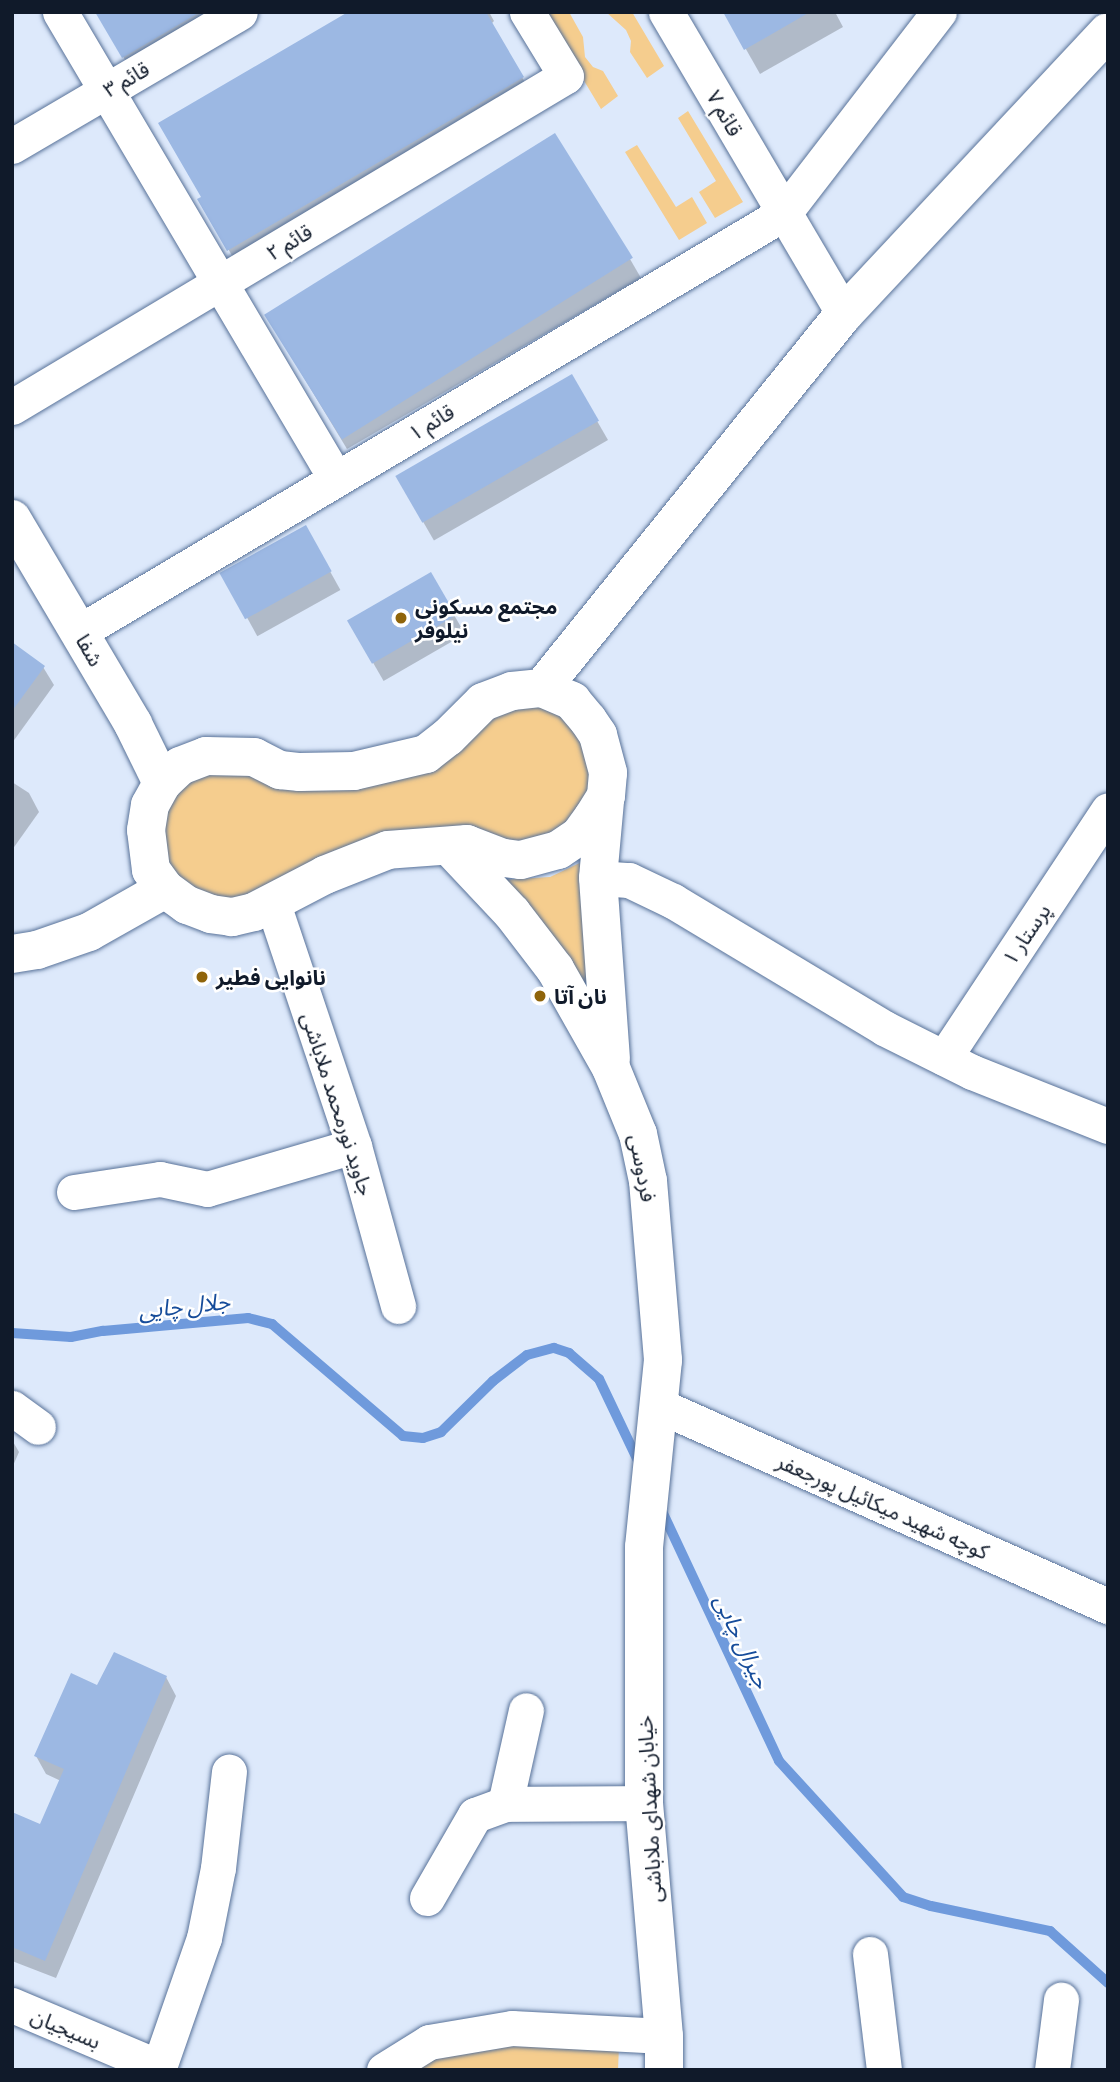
<!DOCTYPE html>
<html>
<head>
<meta charset="utf-8">
<style>
  body { margin:0 }
  #map { position:relative; width:1120px; height:2082px; overflow:hidden; background:#dde9fb; font-family:Manrope,"Noto Sans Arabic",sans-serif }
  div>[style] { position:absolute }
  [style*='--x'] { left:calc(var(--x)*1px); top:calc(var(--y)*1px); width:calc(var(--w)*1px); rotate:calc(var(--a)*1deg) }
  .green>* { inset:0; background:#f5cd8e }
  .shadow>* { inset:0; background:#0003; transform-origin:0 0 }
  .stream>* { height:10px; margin:-5px; padding:0 5px; transform-origin:5px; border-radius:5px; background:#6f9adc }
  .building>* { inset:0; background:#9cb8e3; transform-origin:0 0 }
  .roads { filter:drop-shadow(0 0 2px #587299) drop-shadow(0 0 2px #587299) }
  .street>* { height:35px; margin:-17.5px; padding:0 17.5px; transform-origin:17.5px; border-radius:17.5px; background:#fff }
  .secondary>* { height:38px; margin:-19px; padding:0 19px; transform-origin:19px; border-radius:19px; background:#fff }
  .dots>* { width:19px; height:19px; translate:-50% -50%; box-sizing:border-box; border:4px solid #fff; border-radius:50% }
  span { translate:-50% -50%; white-space:nowrap; text-align:center; line-height:1.15; -webkit-text-stroke:5px #fff; paint-order:stroke }
  .street-label { font-size:21px; color:#101a2a }
  .poi-label { font-size:21px; color:#101a2a; font-weight:700 }
  .left { translate:0 -50%; text-align:left }
  .water-label { font-size:23px; color:#164c9a; font-style:italic }
  .frame { position:absolute; inset:0; border:14px solid #101a2a; pointer-events:none }
</style>
</head>
<body>
<div id="map">
  <div class="green">
    <div style="clip-path:polygon(550px 12px,569px 12px,583px 37px,585px 57px,593px 67px,603px 71px,618px 96px,601px 109px,545px 16px)"></div>
    <div style="clip-path:polygon(606px 12px,632px 12px,664px 66px,647px 78px,630px 52px,631px 41px,626px 30px)"></div>
    <div style="clip-path:polygon(688px 111px,743px 202px,715px 218px,699px 192px,716px 181px,678px 118px)"></div>
    <div style="clip-path:polygon(637px 145px,676px 207px,692px 197px,707px 223px,679px 240px,625px 152px)"></div>
    <div style="clip-path:polygon(562px 705px,600px 774px,551px 845px,490px 840px,244px 910px,174px 887px,156px 813px,186px 771px,353px 777px,479px 712px)"></div>
    <div style="clip-path:polygon(588px 859px,596px 1017px,498px 880px,550px 877px)"></div>
    <div style="clip-path:polygon(515px 2040px,619px 2046px,618px 2070px,410px 2070px,433px 2056px)"></div>
  </div>
  <div class="shadow">
    <div style="clip-path:polygon(98px 12px,243px 12px,134px 76px)"></div>
    <div style="clip-path:polygon(352px 12px,489px 12px,494px 21px,491px 24px,533px 96px,239px 268px,200px 199px)"></div>
    <div style="clip-path:polygon(725px 12px,835px 12px,843px 27px,760px 74px)"></div>
    <div style="clip-path:polygon(601px 209px,641px 278px,347px 449px,272px 325px)"></div>
    <div style="left:571px;top:376px;width:74px;height:201px;rotate:60deg"></div>
    <div style="left:306px;top:528px;width:71px;height:95px;rotate:61deg"></div>
    <div style="left:431px;top:575px;width:68px;height:94px;rotate:60deg"></div>
    <div style="clip-path:polygon(12px 645px,43px 667px,54px 685px,12px 743px)"></div>
    <div style="clip-path:polygon(12px 782px,29px 793px,39px 812px,12px 850px)"></div>
    <div style="clip-path:polygon(12px 1440px,19px 1452px,12px 1468px)"></div>
    <div style="clip-path:polygon(166px 1677px,176px 1696px,56px 1978px,12px 1961px,12px 1814px,41px 1826px,61px 1781px,46px 1774px,36px 1756px,98px 1687px)"></div>
  </div>
  <div class="stream">
    <div style="--x:12;--y:1333;--w:59;--a:3.9"></div>
    <div style="--x:71;--y:1337;--w:33;--a:-11"></div>
    <div style="--x:103;--y:1331;--w:146;--a:-5.1"></div>
    <div style="--x:248;--y:1318;--w:25;--a:14"></div>
    <div style="--x:272;--y:1324;--w:172;--a:40.5"></div>
    <div style="--x:403;--y:1436;--w:20;--a:6"></div>
    <div style="--x:423;--y:1438;--w:19;--a:-18"></div>
    <div style="--x:441;--y:1432;--w:73;--a:-44.4"></div>
    <div style="--x:493;--y:1381;--w:43;--a:-37.4"></div>
    <div style="--x:527;--y:1355;--w:28;--a:-15"></div>
    <div style="--x:554;--y:1348;--w:16;--a:18"></div>
    <div style="--x:569;--y:1353;--w:40;--a:41"></div>
    <div style="--x:599;--y:1379;--w:93;--a:64.5"></div>
    <div style="--x:661;--y:1509;--w:278;--a:64.9"></div>
    <div style="--x:779;--y:1761;--w:184;--a:47.6"></div>
    <div style="--x:903;--y:1897;--w:29;--a:18"></div>
    <div style="--x:931;--y:1906;--w:122;--a:11.9"></div>
    <div style="--x:1050;--y:1931;--w:78;--a:41.9"></div>
  </div>
  <div class="building">
    <div style="clip-path:polygon(95px 12px,200px 12px,122px 58px)"></div>
    <div style="clip-path:polygon(348px 12px,486px 12px,524px 77px,227px 251px,197px 199px,201px 197px,158px 123px)"></div>
    <div style="clip-path:polygon(723px 12px,810px 12px,744px 50px)"></div>
    <div style="left:555px;top:133px;width:147px;height:343px;rotate:58deg"></div>
    <div style="left:572px;top:374px;width:54px;height:204px;rotate:60deg"></div>
    <div style="left:306px;top:525px;width:53px;height:99px;rotate:61deg"></div>
    <div style="left:431px;top:572px;width:50px;height:97px;rotate:60deg"></div>
    <div style="clip-path:polygon(12px 642px,45px 666px,12px 711px)"></div>
    <div style="clip-path:polygon(114px 1652px,167px 1676px,45px 1961px,12px 1947px,12px 1812px,40px 1824px,64px 1769px,34px 1756px,71px 1673px,97px 1685px)"></div>
  </div>
  <div class="roads">
    <div class="street">
      <div style="--x:60;--y:12;--w:542;--a:59.42"></div>
      <div style="--x:666;--y:12;--w:351;--a:59.5"></div>
      <div style="--x:12;--y:146;--w:264;--a:-30.4"></div>
      <div style="--x:12;--y:407;--w:645;--a:-30.86"></div>
      <div style="--x:566;--y:76;--w:75;--a:-121.4"></div>
      <div style="--x:79;--y:632;--w:820;--a:-30.72"></div>
      <div style="--x:784;--y:213;--w:254;--a:-52.4"></div>
      <div style="--x:598;--y:878;--w:31;--a:4"></div>
      <div style="--x:629;--y:880;--w:49;--a:25.5"></div>
      <div style="--x:673;--y:901;--w:246;--a:31"></div>
      <div style="--x:884;--y:1028;--w:98;--a:26.6"></div>
      <div style="--x:972;--y:1072;--w:146;--a:21.7"></div>
      <div style="--x:273;--y:904;--w:255;--a:71.5"></div>
      <div style="--x:354;--y:1146;--w:166;--a:74.6"></div>
      <div style="--x:944;--y:1058;--w:297;--a:-56.5"></div>
      <div style="--x:74;--y:1192;--w:87;--a:-8.6"></div>
      <div style="--x:160;--y:1179;--w:48;--a:12"></div>
      <div style="--x:207;--y:1189;--w:153;--a:-16.3"></div>
      <div style="--x:658;--y:1405;--w:493;--a:24.1"></div>
      <div style="--x:12;--y:1408;--w:32;--a:36"></div>
      <div style="--x:505;--y:1804;--w:96;--a:-77.4"></div>
      <div style="--x:427;--y:1898;--w:96;--a:-60"></div>
      <div style="--x:475;--y:1815;--w:32;--a:-20"></div>
      <div style="--x:505;--y:1804;--w:139;--a:-0.4"></div>
      <div style="--x:870;--y:1954;--w:117;--a:83.1"></div>
      <div style="--x:12;--y:2005;--w:160;--a:22.9"></div>
      <div style="--x:158;--y:2070;--w:140;--a:-70.8"></div>
      <div style="--x:204;--y:1938;--w:71;--a:-78.7"></div>
      <div style="--x:218;--y:1868;--w:97;--a:-83.5"></div>
      <div style="--x:384;--y:2070;--w:53;--a:-31.9"></div>
      <div style="--x:429;--y:2042;--w:84;--a:-9.6"></div>
      <div style="--x:512;--y:2028;--w:152;--a:3"></div>
      <div style="--x:1052;--y:2070;--w:71;--a:-82.7"></div>
    </div>
    <div class="secondary">
      <div style="--x:12;--y:519;--w:238;--a:59.4"></div>
      <div style="--x:133;--y:724;--w:66;--a:63.8"></div>
      <div style="--x:542;--y:688;--w:33;--a:23"></div>
      <div style="--x:572;--y:701;--w:25;--a:50"></div>
      <div style="--x:588;--y:720;--w:18;--a:56"></div>
      <div style="--x:598;--y:735;--w:39;--a:75"></div>
      <div style="--x:608;--y:773;--w:23;--a:95"></div>
      <div style="--x:606;--y:796;--w:25;--a:122"></div>
      <div style="--x:593;--y:817;--w:24;--a:126"></div>
      <div style="--x:579;--y:836;--w:25;--a:146"></div>
      <div style="--x:558;--y:850;--w:39;--a:165"></div>
      <div style="--x:520;--y:860;--w:17;--a:-173"></div>
      <div style="--x:503;--y:858;--w:39;--a:-159"></div>
      <div style="--x:467;--y:844;--w:79;--a:175.7"></div>
      <div style="--x:388;--y:850;--w:68;--a:158.4"></div>
      <div style="--x:325;--y:875;--w:80;--a:152.5"></div>
      <div style="--x:254;--y:912;--w:23;--a:167"></div>
      <div style="--x:232;--y:917;--w:21;--a:-172"></div>
      <div style="--x:211;--y:914;--w:26;--a:-159"></div>
      <div style="--x:187;--y:905;--w:27;--a:-144"></div>
      <div style="--x:165;--y:889;--w:24;--a:-126"></div>
      <div style="--x:151;--y:870;--w:40;--a:-97.1"></div>
      <div style="--x:146;--y:830;--w:25;--a:-81"></div>
      <div style="--x:150;--y:805;--w:25;--a:-61"></div>
      <div style="--x:162;--y:783;--w:25;--a:-43"></div>
      <div style="--x:180;--y:766;--w:28;--a:-21"></div>
      <div style="--x:206;--y:756;--w:48;--a:1.2"></div>
      <div style="--x:254;--y:757;--w:29;--a:27"></div>
      <div style="--x:280;--y:770;--w:20;--a:6"></div>
      <div style="--x:300;--y:772;--w:54;--a:-1.1"></div>
      <div style="--x:354;--y:771;--w:74;--a:-13.3"></div>
      <div style="--x:426;--y:754;--w:28;--a:-38"></div>
      <div style="--x:448;--y:737;--w:49;--a:-45"></div>
      <div style="--x:483;--y:702;--w:31;--a:-21"></div>
      <div style="--x:512;--y:691;--w:30;--a:-6"></div>
      <div style="--x:542;--y:688;--w:481;--a:-51.1"></div>
      <div style="--x:844;--y:314;--w:386;--a:-46.9"></div>
      <div style="--x:605;--y:801;--w:77;--a:95.2"></div>
      <div style="--x:598;--y:878;--w:181;--a:85.9"></div>
      <div style="--x:449;--y:846;--w:92;--a:46.8"></div>
      <div style="--x:512;--y:913;--w:71;--a:52.5"></div>
      <div style="--x:555;--y:969;--w:114;--a:60.5"></div>
      <div style="--x:611;--y:1068;--w:71;--a:67.8"></div>
      <div style="--x:638;--y:1134;--w:48;--a:78"></div>
      <div style="--x:648;--y:1181;--w:180;--a:85.2"></div>
      <div style="--x:663;--y:1360;--w:188;--a:95.8"></div>
      <div style="--x:644;--y:1547;--w:256;--a:90"></div>
      <div style="--x:644;--y:1803;--w:234;--a:85.1"></div>
      <div style="--x:664;--y:2036;--w:34;--a:90"></div>
      <div style="--x:12;--y:954;--w:25;--a:-9"></div>
      <div style="--x:37;--y:950;--w:55;--a:-19.1"></div>
      <div style="--x:89;--y:932;--w:87;--a:-29.5"></div>
    </div>
  </div>
  <div class="dots">
    <div style="left:401px;top:618px;background:#8f640a"></div>
    <div style="left:202px;top:977px;background:#8f640a"></div>
    <div style="left:540px;top:996px;background:#8f640a"></div>
  </div>
  <div class="street-label">
    <span style="left:126px;top:79px;rotate:-30deg">قائم ۳</span>
    <span style="left:725px;top:113px;rotate:60deg">قائم ۷</span>
    <span style="left:289px;top:242px;rotate:-31deg">قائم ۲</span>
    <span style="left:431px;top:422px;rotate:-31deg">قائم ۱</span>
    <span style="left:90px;top:650px;rotate:60deg">شفا</span>
    <span style="left:1026px;top:934px;rotate:-56deg">پرستار ۱</span>
    <span style="left:338px;top:1104px;rotate:72deg">جاوید نورمحمد ملاباشی</span>
    <span style="left:643px;top:1168px;rotate:79deg">فردوسی</span>
    <span style="left:883px;top:1506px;rotate:24deg">کوچه شهید میکائیل پورجعفر</span>
    <span style="left:649px;top:1809px;rotate:-93deg">خیابان شهدای ملاباشی</span>
    <span style="left:66px;top:2028px;rotate:23deg">بسیجیان</span>
  </div>
  <div class="poi-label">
    <span class="left" style="left:415px;top:618px">مجتمع مسکونی<br>نیلوفر</span>
    <span class="left" style="left:216px;top:977px">نانوایی فطیر</span>
    <span class="left" style="left:554px;top:996px">نان آتا</span>
  </div>
  <div class="water-label">
    <span style="left:184px;top:1305px;rotate:-6deg">جلال چایی</span>
    <span style="left:743px;top:1641px;rotate:65deg">جیرال چایی</span>
  </div>
  <div class="frame"></div>
</div>
</body>
</html>
